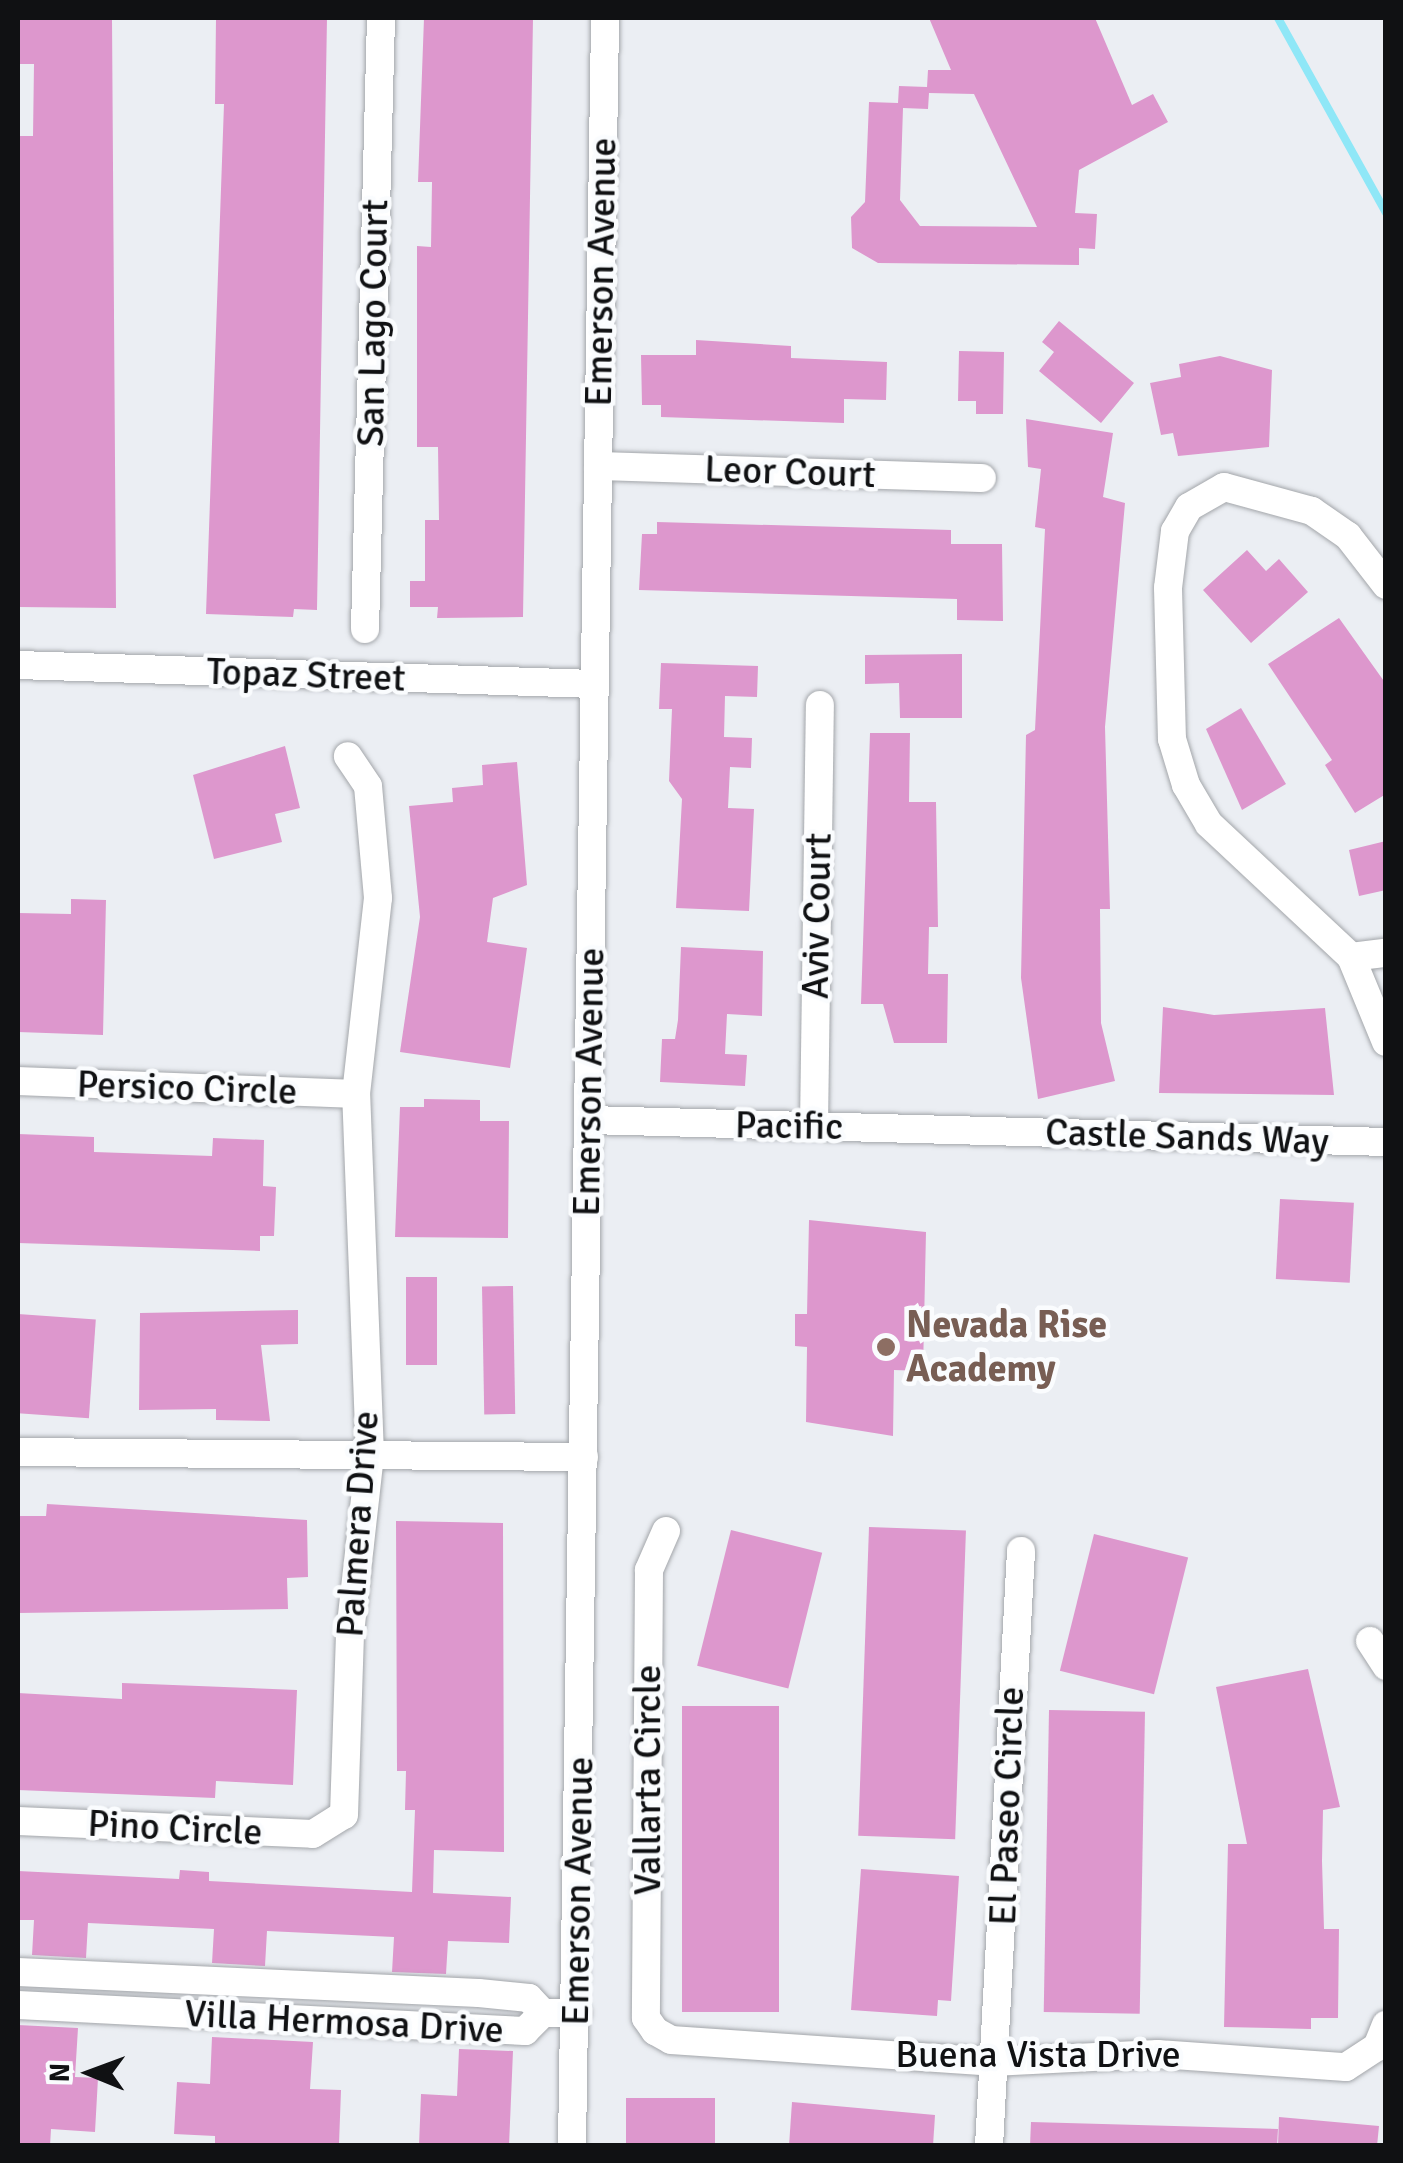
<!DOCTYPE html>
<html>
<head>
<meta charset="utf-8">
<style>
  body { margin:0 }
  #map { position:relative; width:1403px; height:2163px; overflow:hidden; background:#ebeef3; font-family:Signika,sans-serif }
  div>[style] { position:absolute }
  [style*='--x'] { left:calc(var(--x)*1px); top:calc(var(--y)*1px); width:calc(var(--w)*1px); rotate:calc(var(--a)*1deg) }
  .stream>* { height:8px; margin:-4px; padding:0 4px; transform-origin:4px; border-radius:4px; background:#8fe7f7 }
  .building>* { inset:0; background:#dd97cd; transform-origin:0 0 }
  .roads { filter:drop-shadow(0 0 2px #a3a6aa) drop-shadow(0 0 2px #a3a6aa) }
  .minor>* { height:28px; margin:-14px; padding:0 14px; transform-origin:14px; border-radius:14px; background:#fff }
  .dots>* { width:28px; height:28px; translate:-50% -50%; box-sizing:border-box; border:5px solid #fafcfe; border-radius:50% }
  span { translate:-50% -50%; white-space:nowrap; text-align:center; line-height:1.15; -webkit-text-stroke:9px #fafcfe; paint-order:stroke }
  .street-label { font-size:38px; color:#101113 }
  .education-label { font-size:38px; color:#785e54; font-weight:700 }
  .left { translate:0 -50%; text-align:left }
  .frame { position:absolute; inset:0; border:20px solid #101113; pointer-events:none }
  .north { position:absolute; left:40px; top:2023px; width:100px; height:100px; -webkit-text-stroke:8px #fafcfe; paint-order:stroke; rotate:271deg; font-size:28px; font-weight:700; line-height:40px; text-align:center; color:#101113 }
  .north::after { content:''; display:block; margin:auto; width:35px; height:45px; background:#101113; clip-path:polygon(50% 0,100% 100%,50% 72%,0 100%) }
</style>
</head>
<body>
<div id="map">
  <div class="stream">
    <div style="--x:1278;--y:18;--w:223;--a:61"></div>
  </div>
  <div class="building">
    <div style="clip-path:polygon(18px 18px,112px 18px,116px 608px,18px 607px,18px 136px,33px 136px,34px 64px,18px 64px)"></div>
    <div style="clip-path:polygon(216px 18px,327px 18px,317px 610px,294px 609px,293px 617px,206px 614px,224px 104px,215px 104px)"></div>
    <div style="clip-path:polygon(424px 18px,533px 18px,523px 617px,437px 618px,438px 607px,410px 607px,410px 581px,425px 581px,425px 520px,439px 520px,438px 447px,417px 447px,417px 246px,431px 247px,432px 182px,418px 182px)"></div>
    <div style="clip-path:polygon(evenodd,929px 18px,1095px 18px,1132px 105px,1153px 94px,1168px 122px,1079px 170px,1075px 213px,1097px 214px,1095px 249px,1079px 248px,1079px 265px,878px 263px,852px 248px,851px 217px,865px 202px,869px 102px,898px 103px,899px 86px,927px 87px,928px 70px,951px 70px,929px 18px,929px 93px,974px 94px,1037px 227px,920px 226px,900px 200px,903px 108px,928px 109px,929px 93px)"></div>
    <div style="clip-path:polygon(1059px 321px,1134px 383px,1101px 423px,1039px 371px,1054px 352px,1042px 342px)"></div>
    <div style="clip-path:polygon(696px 340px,791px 346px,791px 358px,887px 362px,886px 400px,844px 399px,844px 423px,661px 417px,661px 405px,642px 405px,641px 355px,696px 355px)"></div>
    <div style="clip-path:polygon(959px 351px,1004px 352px,1003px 414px,976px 414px,976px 401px,958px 401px)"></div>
    <div style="clip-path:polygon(1220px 356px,1272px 370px,1269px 447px,1178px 456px,1173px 433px,1161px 435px,1150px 383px,1181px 377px,1179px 364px)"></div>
    <div style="clip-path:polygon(1026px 419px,1113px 433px,1103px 497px,1125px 503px,1105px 727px,1110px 909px,1100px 909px,1101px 1023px,1115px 1081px,1038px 1099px,1021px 978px,1026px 735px,1035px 730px,1045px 529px,1035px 527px,1041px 469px,1028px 467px)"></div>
    <div style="clip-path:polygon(657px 522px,951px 530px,951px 544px,1002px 544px,1003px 621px,957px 620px,957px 599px,639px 590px,642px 534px,657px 534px)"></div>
    <div style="clip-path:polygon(1247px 550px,1266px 571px,1279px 559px,1308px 592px,1251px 643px,1203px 590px)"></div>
    <div style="clip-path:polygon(1339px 618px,1386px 684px,1386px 794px,1355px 813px,1325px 765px,1332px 760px,1268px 664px)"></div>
    <div style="clip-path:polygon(962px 654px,962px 718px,900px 718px,899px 683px,865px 684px,865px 655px)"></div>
    <div style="clip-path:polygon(661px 663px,758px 666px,757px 697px,725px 696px,724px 737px,752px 738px,751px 768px,730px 767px,728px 808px,754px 809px,749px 911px,676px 908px,682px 799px,669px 781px,672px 709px,659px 709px)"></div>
    <div style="clip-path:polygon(1241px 708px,1286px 784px,1242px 810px,1206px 729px)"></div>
    <div style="clip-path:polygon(870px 733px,910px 733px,909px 802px,936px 802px,938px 927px,929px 927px,928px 974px,948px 974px,947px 1043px,894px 1043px,883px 1004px,861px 1004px)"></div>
    <div style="clip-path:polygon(285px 746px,300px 808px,275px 814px,282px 842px,214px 859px,193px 775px)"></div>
    <div style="clip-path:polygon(517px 762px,527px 885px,493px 898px,487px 942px,527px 948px,510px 1068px,400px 1052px,420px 917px,409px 806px,453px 802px,452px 788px,483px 785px,482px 765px)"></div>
    <div style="clip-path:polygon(1386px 841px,1386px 890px,1359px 896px,1349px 850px)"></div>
    <div style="clip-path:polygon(71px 899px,106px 900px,103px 1035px,18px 1032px,18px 913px,71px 914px)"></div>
    <div style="clip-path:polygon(681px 947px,763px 951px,762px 1016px,727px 1014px,725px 1054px,747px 1055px,745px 1086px,660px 1082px,662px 1039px,675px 1039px,678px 1020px)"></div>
    <div style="clip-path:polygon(1163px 1007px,1214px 1015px,1325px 1008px,1334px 1095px,1159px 1093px)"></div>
    <div style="clip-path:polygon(424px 1099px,480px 1100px,480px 1121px,509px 1121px,508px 1238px,395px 1237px,400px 1107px,424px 1107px)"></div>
    <div style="clip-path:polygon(18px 1134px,94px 1137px,94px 1152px,212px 1156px,213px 1138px,264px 1140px,263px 1186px,276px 1187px,274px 1236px,260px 1236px,260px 1251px,18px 1243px)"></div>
    <div style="left:1280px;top:1199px;width:74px;height:80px;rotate:3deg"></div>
    <div style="clip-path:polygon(809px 1220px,926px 1232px,923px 1371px,894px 1370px,893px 1436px,806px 1422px,807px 1347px,795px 1346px,795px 1314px,807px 1314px)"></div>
    <div style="left:406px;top:1277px;width:31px;height:88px"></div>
    <div style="left:513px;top:1286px;width:128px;height:31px;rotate:89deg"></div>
    <div style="clip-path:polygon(298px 1310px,298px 1344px,261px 1345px,270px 1421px,216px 1420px,216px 1409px,139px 1410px,140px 1313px)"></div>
    <div style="left:18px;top:1314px;width:78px;height:99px;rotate:4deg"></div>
    <div style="clip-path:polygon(47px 1504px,307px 1520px,308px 1577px,287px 1578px,288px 1609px,18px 1613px,18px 1516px,46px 1516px)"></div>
    <div style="clip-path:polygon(396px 1521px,503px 1523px,504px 1852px,434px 1850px,433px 1893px,511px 1897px,509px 1943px,448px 1941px,446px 1974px,392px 1972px,394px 1937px,267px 1931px,265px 1966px,212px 1963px,214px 1929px,88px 1923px,86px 1958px,32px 1955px,34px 1920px,18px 1920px,18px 1871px,179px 1879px,180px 1870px,209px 1872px,209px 1881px,412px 1892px,415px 1810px,405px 1810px,406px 1771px,397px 1771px)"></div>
    <div style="left:869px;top:1527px;width:97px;height:309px;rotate:2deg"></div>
    <div style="left:731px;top:1530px;width:94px;height:140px;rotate:14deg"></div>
    <div style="left:1094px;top:1534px;width:97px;height:141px;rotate:14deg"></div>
    <div style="clip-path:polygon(1308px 1669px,1340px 1807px,1323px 1810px,1322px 1861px,1324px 1929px,1339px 1929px,1338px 2018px,1311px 2018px,1311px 2029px,1224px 2027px,1228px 1844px,1247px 1844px,1216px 1687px)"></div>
    <div style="clip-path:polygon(122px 1683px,297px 1690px,293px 1785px,216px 1781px,215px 1798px,18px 1790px,18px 1693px,122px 1699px)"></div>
    <div style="left:682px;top:1706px;width:97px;height:306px"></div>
    <div style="left:1049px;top:1710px;width:96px;height:302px;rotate:1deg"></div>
    <div style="clip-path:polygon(861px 1869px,959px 1876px,951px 2001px,938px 2000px,937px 2016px,851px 2010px)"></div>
    <div style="clip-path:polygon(18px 2025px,78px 2028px,75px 2077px,98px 2078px,95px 2132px,51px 2129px,50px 2146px,18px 2146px)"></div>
    <div style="clip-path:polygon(212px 2037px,313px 2042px,310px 2089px,341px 2090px,339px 2144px,215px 2146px,215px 2136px,174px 2134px,177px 2082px,210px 2084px)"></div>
    <div style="clip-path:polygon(459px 2049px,513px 2051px,509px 2146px,419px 2146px,421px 2094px,457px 2096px)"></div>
    <div style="left:715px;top:2098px;width:48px;height:89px;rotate:90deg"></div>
    <div style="clip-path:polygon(792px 2102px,935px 2115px,933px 2146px,789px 2146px)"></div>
    <div style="clip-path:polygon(1279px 2117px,1379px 2126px,1377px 2146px,1278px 2146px)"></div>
    <div style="clip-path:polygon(1031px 2122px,1278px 2129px,1277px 2146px,1030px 2146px)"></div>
  </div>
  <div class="roads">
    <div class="minor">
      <div style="--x:598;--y:466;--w:384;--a:1.8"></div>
      <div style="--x:1386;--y:585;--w:62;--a:-127.8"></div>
      <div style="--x:1348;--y:536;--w:44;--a:-145.2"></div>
      <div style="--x:1312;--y:511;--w:91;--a:-164.7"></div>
      <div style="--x:1224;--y:487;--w:40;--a:150.3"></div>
      <div style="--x:1189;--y:507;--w:28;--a:120"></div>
      <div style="--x:1175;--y:531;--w:57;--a:97"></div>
      <div style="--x:1168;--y:588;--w:151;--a:88.5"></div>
      <div style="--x:1172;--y:739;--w:48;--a:73.1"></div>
      <div style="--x:1186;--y:785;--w:45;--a:59.5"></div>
      <div style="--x:1209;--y:824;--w:195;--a:43.1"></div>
      <div style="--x:1351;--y:957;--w:92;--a:67.6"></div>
      <div style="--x:365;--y:629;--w:611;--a:-88.5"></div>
      <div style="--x:18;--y:665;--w:577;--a:1.89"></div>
      <div style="--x:1351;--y:957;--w:35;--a:-7"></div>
      <div style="--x:18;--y:1081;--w:338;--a:2.2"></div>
      <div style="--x:589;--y:1120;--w:797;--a:1.58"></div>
      <div style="--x:814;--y:1126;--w:421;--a:-89.2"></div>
      <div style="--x:18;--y:1452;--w:566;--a:0.51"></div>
      <div style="--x:666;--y:1531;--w:43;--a:113.6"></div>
      <div style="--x:649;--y:1570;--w:448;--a:90.4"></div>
      <div style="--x:646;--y:2018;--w:16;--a:55"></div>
      <div style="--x:655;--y:2031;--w:18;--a:29"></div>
      <div style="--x:671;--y:2040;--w:322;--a:3.9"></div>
      <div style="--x:992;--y:2062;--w:166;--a:-2.8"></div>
      <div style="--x:1158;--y:2054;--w:188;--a:4"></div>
      <div style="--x:1346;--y:2067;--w:37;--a:-33"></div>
      <div style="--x:1377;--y:2047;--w:24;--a:-68"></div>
      <div style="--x:1370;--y:1641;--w:30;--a:57"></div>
      <div style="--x:18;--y:1821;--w:295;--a:2.5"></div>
      <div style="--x:313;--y:1834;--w:36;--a:-32"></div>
      <div style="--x:344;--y:1815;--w:182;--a:-88.1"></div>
      <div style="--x:350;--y:1633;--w:179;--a:-83.6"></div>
      <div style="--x:370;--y:1455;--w:361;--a:-92.2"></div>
      <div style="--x:356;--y:1094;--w:197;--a:-83.6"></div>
      <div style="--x:378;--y:898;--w:112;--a:-95.1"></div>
      <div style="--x:368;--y:786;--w:36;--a:-124"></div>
      <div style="--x:18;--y:1972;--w:461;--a:2.6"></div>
      <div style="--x:479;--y:1993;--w:50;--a:5.7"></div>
      <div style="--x:529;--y:1998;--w:21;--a:47"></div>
      <div style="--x:18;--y:2005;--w:508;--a:2.94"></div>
      <div style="--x:525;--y:2031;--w:25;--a:-45"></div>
      <div style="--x:543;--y:2013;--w:34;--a:0"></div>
      <div style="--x:572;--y:2146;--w:2128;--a:-89.11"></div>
      <div style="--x:989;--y:2146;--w:596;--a:-86.92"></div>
    </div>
  </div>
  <div class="dots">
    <div style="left:886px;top:1347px;background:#8d6e63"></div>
  </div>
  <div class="street-label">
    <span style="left:601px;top:272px;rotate:-89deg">Emerson Avenue</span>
    <span style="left:373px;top:323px;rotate:-89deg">San Lago Court</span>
    <span style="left:790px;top:472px;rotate:2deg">Leor Court</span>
    <span style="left:306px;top:675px;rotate:2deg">Topaz Street</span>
    <span style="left:817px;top:916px;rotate:-89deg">Aviv Court</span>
    <span style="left:589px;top:1082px;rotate:-89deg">Emerson Avenue</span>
    <span style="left:187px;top:1088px;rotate:2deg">Persico Circle</span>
    <span style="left:789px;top:1126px;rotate:1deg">Pacific</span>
    <span style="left:1187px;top:1137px;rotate:2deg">Castle Sands Way</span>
    <span style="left:358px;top:1524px;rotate:-86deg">Palmera Drive</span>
    <span style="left:648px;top:1780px;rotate:-90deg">Vallarta Circle</span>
    <span style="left:1007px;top:1806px;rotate:-88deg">El Paseo Circle</span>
    <span style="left:175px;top:1828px;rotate:3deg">Pino Circle</span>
    <span style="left:578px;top:1891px;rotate:-89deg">Emerson Avenue</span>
    <span style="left:344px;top:2022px;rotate:3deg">Villa Hermosa Drive</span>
    <span style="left:1038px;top:2055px">Buena Vista Drive</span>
  </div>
  <div class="education-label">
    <span class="left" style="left:906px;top:1347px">Nevada Rise<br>Academy</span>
  </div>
  <div class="frame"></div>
  <div class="north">N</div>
</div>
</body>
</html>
